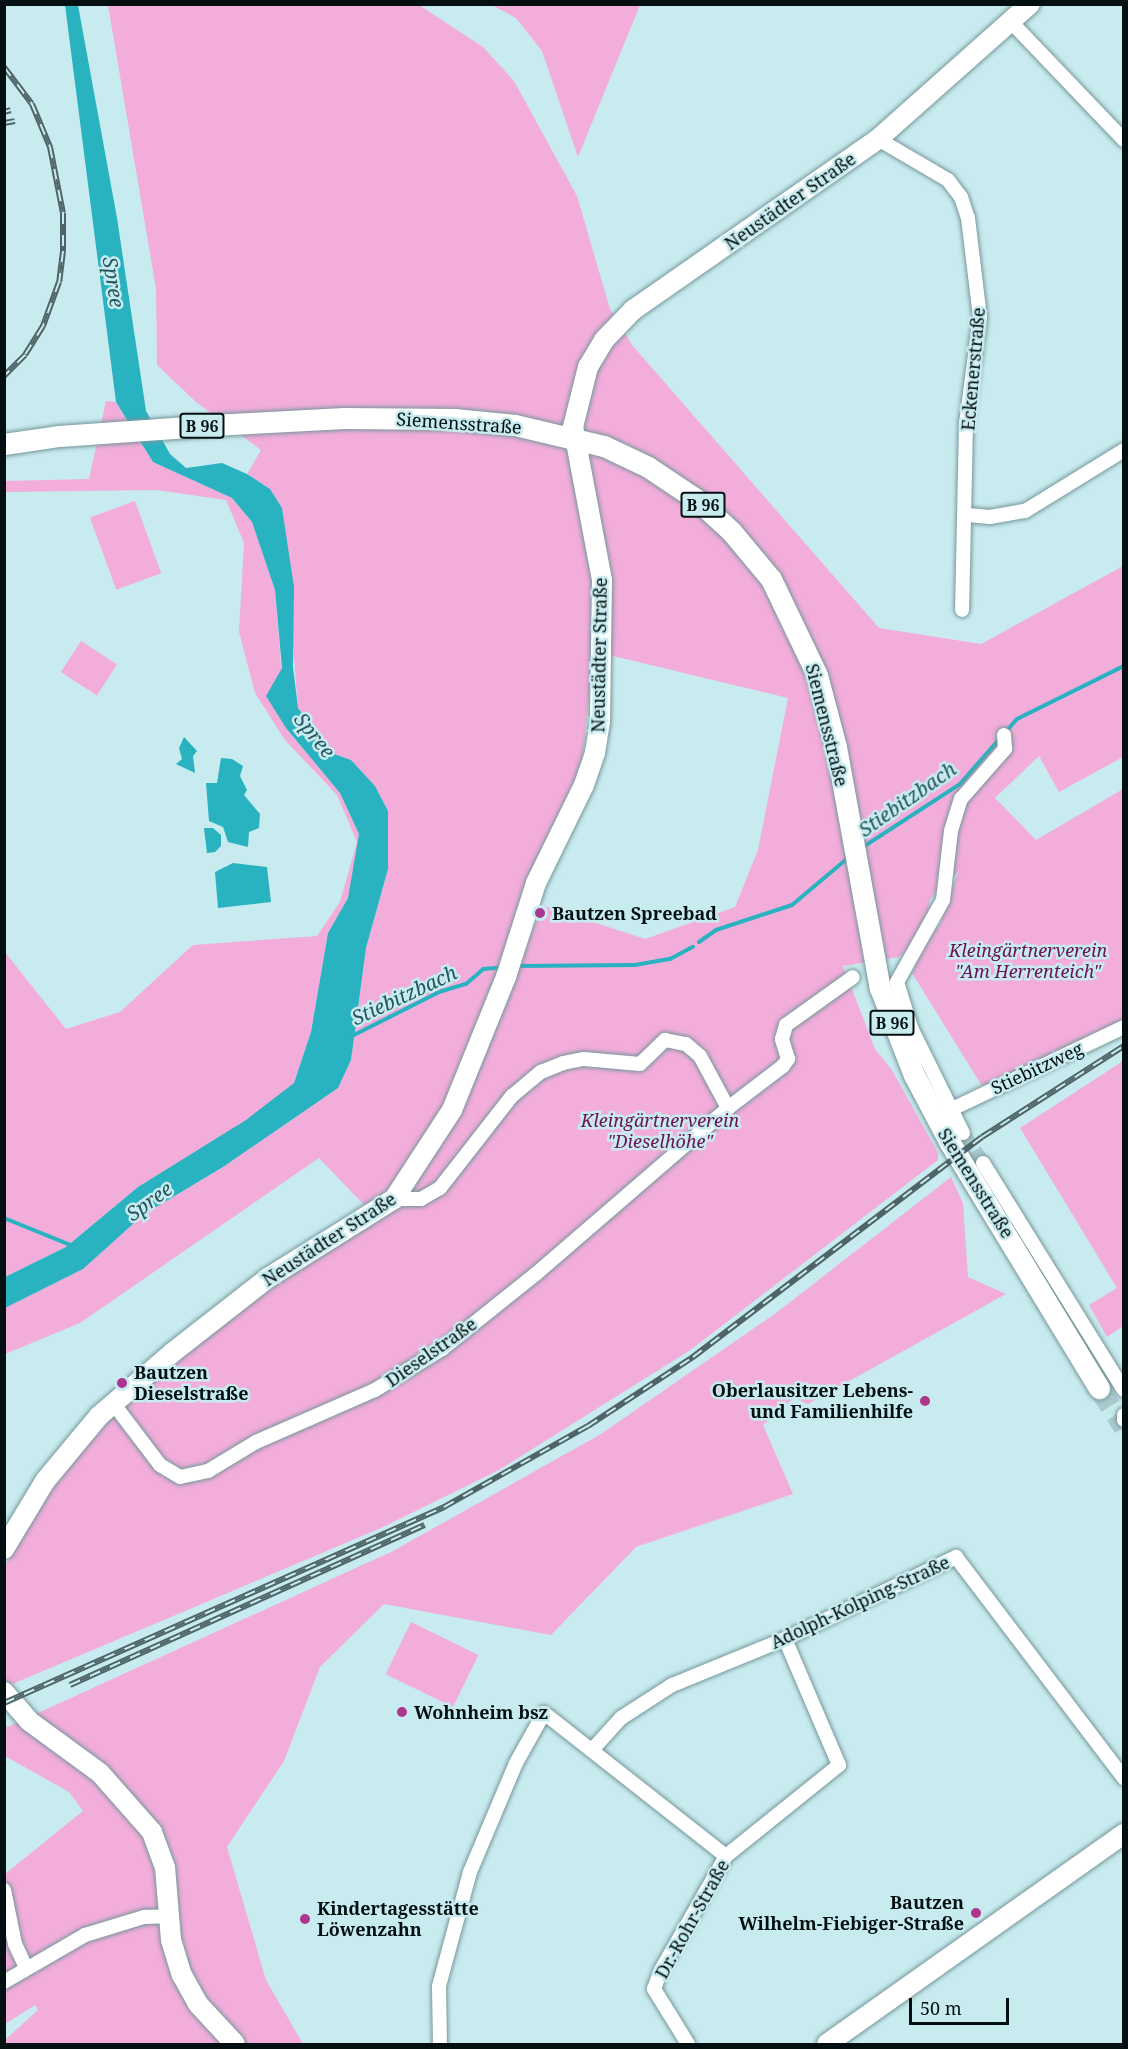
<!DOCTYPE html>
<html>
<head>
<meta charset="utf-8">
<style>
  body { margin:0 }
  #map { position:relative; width:1128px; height:2049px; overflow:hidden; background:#c8ebef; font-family:"Noto Serif",serif }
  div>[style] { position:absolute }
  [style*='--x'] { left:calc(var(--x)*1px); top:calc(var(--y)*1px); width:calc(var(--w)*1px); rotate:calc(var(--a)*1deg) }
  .green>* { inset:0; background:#f3addb; transform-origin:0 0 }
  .water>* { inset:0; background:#29b2c0 }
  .stream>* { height:4px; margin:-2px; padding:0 2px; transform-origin:2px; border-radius:2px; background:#29b2c0 }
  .street-tunnel>* { height:14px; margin-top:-7px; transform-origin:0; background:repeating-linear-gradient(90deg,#abcace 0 14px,transparent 0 21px) }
  .primary-tunnel>* { height:21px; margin-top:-10.5px; transform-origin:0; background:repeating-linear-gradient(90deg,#abcace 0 21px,transparent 0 31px) }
  .roads { filter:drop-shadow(0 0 2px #76979b) drop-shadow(0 0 2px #76979b) }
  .street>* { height:14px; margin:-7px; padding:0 7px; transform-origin:7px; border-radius:7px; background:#fff }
  .secondary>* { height:20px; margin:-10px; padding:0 10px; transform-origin:10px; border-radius:10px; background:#fff }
  .primary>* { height:21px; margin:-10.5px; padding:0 10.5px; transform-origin:10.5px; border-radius:10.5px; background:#fff }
  .rail>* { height:6px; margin-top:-3px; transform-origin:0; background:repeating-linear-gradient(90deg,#c8ebef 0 11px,#4f6466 0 22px); box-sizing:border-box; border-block:2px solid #4f6466 }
  .dots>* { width:16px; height:16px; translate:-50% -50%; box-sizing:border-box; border:3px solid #c8ebef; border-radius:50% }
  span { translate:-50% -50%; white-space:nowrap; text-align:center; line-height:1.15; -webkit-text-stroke:5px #c8ebef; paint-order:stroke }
  .shield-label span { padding:2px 4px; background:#c8ebef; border:2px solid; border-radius:4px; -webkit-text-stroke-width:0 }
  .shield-label { font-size:16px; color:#040f11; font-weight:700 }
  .street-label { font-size:18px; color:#040f11 }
  .poi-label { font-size:18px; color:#040f11; font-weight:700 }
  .left { translate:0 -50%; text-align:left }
  .right { translate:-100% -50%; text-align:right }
  .park-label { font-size:18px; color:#6b1155; font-style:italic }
  .water-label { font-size:20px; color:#22585e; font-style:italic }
  .frame { position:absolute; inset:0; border:6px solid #040f11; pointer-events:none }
  .scale { position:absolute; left:909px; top:1998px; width:100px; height:27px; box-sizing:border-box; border:3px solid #040f11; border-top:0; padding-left:8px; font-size:18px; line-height:21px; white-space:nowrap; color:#040f11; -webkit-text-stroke:4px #c8ebef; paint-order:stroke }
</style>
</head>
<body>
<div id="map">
  <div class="green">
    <div style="clip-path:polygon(108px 5px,419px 5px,483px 47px,514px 81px,577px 196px,610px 309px,632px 345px,879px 628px,981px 644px,1123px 566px,1123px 757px,1059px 792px,1039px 756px,995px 798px,1036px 840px,1123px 789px,1123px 1024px,982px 1086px,912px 973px,919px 954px,941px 922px,958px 872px,930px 899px,928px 919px,917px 940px,899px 957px,843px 966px,875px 1049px,892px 1070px,938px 1153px,938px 1160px,689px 1351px,499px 1470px,381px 1528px,10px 1685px,4px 1678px,5px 1566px,64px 1468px,103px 1420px,256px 1294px,409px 1191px,544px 906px,645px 939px,735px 907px,758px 850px,788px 698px,613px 656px,594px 646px,582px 764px,524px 886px,496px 984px,447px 1109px,396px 1188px,365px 1206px,319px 1158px,80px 1323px,5px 1354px,5px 1308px,83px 1269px,143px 1215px,223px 1167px,338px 1088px,351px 1060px,366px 948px,388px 869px,388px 811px,375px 786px,351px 760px,334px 754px,298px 708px,282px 508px,270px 489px,247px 474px,261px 450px,196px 402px,157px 365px,156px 289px)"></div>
    <div style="clip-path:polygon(492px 5px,640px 5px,578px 157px,542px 51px,516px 18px)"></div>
    <div style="clip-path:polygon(106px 401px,116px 402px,153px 462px,232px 498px,252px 522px,275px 590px,286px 728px,340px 793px,359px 834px,356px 861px,348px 898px,328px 933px,311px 1032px,294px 1083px,247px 1120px,138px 1187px,66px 1247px,5px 1277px,4px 951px,66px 1029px,120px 1012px,193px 945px,317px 936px,340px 902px,357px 842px,337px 795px,285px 740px,255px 693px,239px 632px,244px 543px,226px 500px,156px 490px,5px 492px,5px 481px,89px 479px)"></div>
    <div style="left:135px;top:501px;width:77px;height:48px;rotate:70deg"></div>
    <div style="left:81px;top:641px;width:43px;height:37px;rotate:33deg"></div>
    <div style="clip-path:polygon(1123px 1061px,1123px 1326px,1107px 1337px,1089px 1305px,1117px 1288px,1020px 1128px)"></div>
    <div style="clip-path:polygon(951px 1177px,963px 1203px,968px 1277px,1006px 1294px,808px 1404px,794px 1398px,763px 1425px,793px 1494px,636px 1547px,551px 1635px,384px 1604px,320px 1667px,284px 1761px,227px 1847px,266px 1980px,303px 2044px,5px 2044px,5px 2040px,38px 2010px,35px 2005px,5px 2024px,5px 1874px,83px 1811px,69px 1792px,5px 1756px,5px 1728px,393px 1551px,601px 1434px,776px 1313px)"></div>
    <div style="left:411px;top:1622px;width:75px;height:58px;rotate:26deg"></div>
  </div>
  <div class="water">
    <div style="clip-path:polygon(65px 5px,78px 5px,117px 218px,146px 411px,170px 454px,186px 468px,222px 463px,247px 474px,270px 489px,282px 508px,294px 587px,293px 667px,298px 708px,334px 754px,351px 760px,375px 786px,388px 811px,388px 869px,366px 948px,351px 1060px,338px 1088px,223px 1167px,143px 1215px,83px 1269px,5px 1308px,5px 1277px,66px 1247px,138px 1187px,246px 1120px,294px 1083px,311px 1032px,328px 933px,348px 898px,359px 834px,340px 793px,286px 728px,266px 696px,282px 668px,275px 590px,252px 522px,232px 498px,153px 462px,116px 402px)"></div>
    <div style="clip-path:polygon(184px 737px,197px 751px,193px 756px,195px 773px,176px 764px,182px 759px,179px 748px)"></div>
    <div style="clip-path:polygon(221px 758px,232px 759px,243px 766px,240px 776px,247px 790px,244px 795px,260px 814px,259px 828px,249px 832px,248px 847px,228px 842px,223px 827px,209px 821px,206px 783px,217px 783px)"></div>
    <div style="clip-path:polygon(204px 828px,213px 828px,221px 835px,221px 846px,215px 852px,207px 853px)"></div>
    <div style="clip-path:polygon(233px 863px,267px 867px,271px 902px,218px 908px,215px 872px)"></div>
  </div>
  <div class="stream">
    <div style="--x:863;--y:847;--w:116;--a:-33"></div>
    <div style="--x:960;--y:784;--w:86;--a:-48.8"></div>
    <div style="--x:1017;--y:719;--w:119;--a:-26.4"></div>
    <div style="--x:699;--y:942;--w:21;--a:-35"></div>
    <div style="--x:716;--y:930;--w:80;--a:-18.2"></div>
    <div style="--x:792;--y:905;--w:75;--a:-40.1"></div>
    <div style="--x:517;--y:966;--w:118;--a:-0.5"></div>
    <div style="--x:635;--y:965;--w:36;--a:-10"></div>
    <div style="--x:670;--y:959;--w:26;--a:-28"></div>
    <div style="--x:352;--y:1036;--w:97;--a:-26.8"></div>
    <div style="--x:439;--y:992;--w:28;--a:-17"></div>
    <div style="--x:466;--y:984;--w:23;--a:-41"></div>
    <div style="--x:483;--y:969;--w:21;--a:-5"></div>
    <div style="--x:4;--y:1218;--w:74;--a:22.1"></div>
  </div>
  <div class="street-tunnel">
    <div style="--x:963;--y:1133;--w:36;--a:56"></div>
  </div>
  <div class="primary-tunnel">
    <div style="--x:1099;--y:1388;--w:46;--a:57.3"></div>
  </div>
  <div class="roads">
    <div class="street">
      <div style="--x:1013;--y:24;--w:161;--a:46.3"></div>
      <div style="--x:878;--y:139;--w:81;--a:30.4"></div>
      <div style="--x:948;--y:180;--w:21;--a:53"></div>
      <div style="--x:961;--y:197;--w:22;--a:72"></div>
      <div style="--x:968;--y:218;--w:100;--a:83.1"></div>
      <div style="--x:980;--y:317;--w:107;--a:97.5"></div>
      <div style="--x:966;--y:423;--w:187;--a:91.2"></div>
      <div style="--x:967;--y:515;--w:23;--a:5"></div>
      <div style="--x:990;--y:517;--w:36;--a:-10"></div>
      <div style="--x:1025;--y:511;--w:116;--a:-31.6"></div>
      <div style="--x:950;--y:1110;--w:193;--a:-25.5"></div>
      <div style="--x:963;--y:1133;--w:115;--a:-116.3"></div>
      <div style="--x:912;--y:1030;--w:50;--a:-107.4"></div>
      <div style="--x:897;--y:982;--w:94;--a:-60.7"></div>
      <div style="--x:943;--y:900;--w:69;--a:-83.4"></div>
      <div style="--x:951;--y:831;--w:34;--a:-73"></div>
      <div style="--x:961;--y:799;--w:67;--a:-48.7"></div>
      <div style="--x:1005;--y:749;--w:14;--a:-94"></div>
      <div style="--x:983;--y:1163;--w:267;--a:58.2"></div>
      <div style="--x:394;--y:1199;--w:27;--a:0"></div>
      <div style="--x:421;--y:1199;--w:22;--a:-30"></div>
      <div style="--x:440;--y:1188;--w:117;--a:-52"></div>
      <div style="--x:512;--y:1096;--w:38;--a:-40"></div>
      <div style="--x:541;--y:1072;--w:24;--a:-22"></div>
      <div style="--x:563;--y:1063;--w:21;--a:-11"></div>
      <div style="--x:584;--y:1059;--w:56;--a:5.1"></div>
      <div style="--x:640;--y:1064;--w:35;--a:-44"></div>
      <div style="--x:665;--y:1040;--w:21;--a:11"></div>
      <div style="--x:686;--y:1044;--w:18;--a:41"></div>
      <div style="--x:700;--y:1056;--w:59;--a:61.7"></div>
      <div style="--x:113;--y:1403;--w:78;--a:52.8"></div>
      <div style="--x:160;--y:1465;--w:23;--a:31"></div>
      <div style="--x:180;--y:1477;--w:29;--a:-12"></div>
      <div style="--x:208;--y:1471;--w:56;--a:-31.1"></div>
      <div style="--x:256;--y:1442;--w:130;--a:-23.6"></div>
      <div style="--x:375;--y:1390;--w:79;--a:-31.5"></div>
      <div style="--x:442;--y:1349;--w:122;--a:-38.7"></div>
      <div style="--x:537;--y:1273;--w:252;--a:-40.8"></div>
      <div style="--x:728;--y:1108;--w:69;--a:-37.4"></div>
      <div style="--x:783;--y:1066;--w:9;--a:-54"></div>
      <div style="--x:788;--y:1059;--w:21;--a:-107"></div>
      <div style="--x:782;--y:1039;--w:15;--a:-74"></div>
      <div style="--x:786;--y:1025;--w:82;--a:-35.6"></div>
      <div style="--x:1124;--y:1415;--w:5;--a:90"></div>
      <div style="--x:592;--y:1750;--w:43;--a:-47.8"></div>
      <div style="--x:621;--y:1718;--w:61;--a:-32.9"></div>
      <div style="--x:672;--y:1685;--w:122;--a:-22.2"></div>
      <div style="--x:785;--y:1639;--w:190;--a:-25.6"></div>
      <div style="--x:956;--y:1557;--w:278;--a:52.8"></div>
      <div style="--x:4;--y:1890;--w:55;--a:78.5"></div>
      <div style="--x:15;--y:1944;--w:26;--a:65"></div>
      <div style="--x:4;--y:1982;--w:94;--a:-30.1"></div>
      <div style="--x:85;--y:1935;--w:62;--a:-17"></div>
      <div style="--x:144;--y:1917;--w:23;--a:-2"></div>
      <div style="--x:440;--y:2044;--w:58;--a:-91"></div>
      <div style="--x:439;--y:1986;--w:118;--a:-74.8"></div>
      <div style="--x:470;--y:1872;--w:118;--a:-67.1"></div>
      <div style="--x:516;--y:1763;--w:57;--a:-60.8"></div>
      <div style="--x:544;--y:1713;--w:231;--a:38.2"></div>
      <div style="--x:688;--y:2044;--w:65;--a:-121.7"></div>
      <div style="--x:654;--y:1989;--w:20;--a:-70"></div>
      <div style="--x:661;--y:1970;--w:131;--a:-60.3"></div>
      <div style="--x:726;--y:1856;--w:145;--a:-38.8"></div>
      <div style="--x:839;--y:1765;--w:137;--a:-113.2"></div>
    </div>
    <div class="secondary">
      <div style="--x:4;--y:1549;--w:79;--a:-58.9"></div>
      <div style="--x:45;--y:1481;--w:85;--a:-50.3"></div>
      <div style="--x:99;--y:1416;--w:96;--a:-40.8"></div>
      <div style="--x:172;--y:1353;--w:122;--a:-38"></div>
      <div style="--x:268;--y:1278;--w:149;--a:-32.1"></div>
      <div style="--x:394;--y:1199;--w:106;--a:-56.9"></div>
      <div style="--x:452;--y:1110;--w:144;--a:-67.9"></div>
      <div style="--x:506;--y:977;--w:99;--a:-72.3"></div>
      <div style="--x:536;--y:883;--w:109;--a:-63.9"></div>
      <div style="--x:584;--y:785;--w:34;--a:-71"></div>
      <div style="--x:595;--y:753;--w:31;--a:-81"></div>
      <div style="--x:600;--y:722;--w:142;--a:-89.2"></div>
      <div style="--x:602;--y:580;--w:156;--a:-100.7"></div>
      <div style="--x:573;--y:427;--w:62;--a:-76"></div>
      <div style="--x:588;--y:367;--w:31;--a:-59"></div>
      <div style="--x:604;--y:340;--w:42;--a:-46"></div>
      <div style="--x:633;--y:310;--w:299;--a:-34.9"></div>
      <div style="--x:878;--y:139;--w:203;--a:-41.6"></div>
      <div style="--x:4;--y:1692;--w:38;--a:49"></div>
      <div style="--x:29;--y:1721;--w:88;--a:36.2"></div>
      <div style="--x:100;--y:1773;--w:79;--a:48.6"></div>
      <div style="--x:152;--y:1832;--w:37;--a:70"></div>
      <div style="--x:165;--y:1867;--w:73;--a:85.3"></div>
      <div style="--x:171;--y:1940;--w:37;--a:73"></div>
      <div style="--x:182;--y:1975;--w:33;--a:61"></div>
      <div style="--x:198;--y:2004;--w:54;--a:47.2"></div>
      <div style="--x:827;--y:2044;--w:364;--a:-35.3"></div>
    </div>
    <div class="primary">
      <div style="--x:4;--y:444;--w:56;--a:-8.3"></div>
      <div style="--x:59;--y:436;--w:172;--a:-4"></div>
      <div style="--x:231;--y:424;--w:113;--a:-3"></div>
      <div style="--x:344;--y:418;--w:110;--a:0.5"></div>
      <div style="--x:454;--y:419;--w:61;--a:5.6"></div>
      <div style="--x:515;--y:425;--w:91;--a:13.3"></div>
      <div style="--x:604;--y:446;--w:49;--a:25.5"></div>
      <div style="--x:648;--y:467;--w:58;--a:33.7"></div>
      <div style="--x:696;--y:499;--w:47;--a:42.4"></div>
      <div style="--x:731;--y:531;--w:62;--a:50.2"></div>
      <div style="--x:771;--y:579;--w:106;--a:64.4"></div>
      <div style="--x:817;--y:675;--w:74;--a:75.2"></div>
      <div style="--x:836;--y:747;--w:245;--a:79.7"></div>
      <div style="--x:880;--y:988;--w:93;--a:68.7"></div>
      <div style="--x:914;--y:1075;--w:77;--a:62.1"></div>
      <div style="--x:950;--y:1143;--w:287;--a:58.7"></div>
    </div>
  </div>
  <div class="rail">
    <div style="--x:4;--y:67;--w:46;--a:52.9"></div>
    <div style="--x:32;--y:104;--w:47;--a:67.3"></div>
    <div style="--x:50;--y:147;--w:67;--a:78.9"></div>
    <div style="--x:63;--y:213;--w:38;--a:90"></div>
    <div style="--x:63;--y:251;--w:31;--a:97"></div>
    <div style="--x:59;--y:282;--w:47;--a:110"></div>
    <div style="--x:43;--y:326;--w:34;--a:122"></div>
    <div style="--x:25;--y:355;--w:30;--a:135"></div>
    <div style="--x:4;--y:112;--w:7;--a:-16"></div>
    <div style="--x:4;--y:123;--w:11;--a:-10"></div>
    <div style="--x:70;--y:1685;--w:389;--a:-24.3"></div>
    <div style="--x:4;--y:1703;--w:482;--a:-24"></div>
    <div style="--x:444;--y:1507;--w:165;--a:-29.4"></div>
    <div style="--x:588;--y:1426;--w:126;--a:-33.3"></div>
    <div style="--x:693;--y:1357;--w:363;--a:-37.3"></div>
    <div style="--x:982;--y:1137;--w:169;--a:-32.7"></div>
  </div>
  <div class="dots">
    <div style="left:540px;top:913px;background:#ac368d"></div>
    <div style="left:122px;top:1383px;background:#ac368d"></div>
    <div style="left:925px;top:1401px;background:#ac368d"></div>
    <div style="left:402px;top:1712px;background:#ac368d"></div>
    <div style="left:976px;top:1913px;background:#ac368d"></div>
    <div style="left:305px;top:1919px;background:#ac368d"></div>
  </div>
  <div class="shield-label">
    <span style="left:202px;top:426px">B 96</span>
    <span style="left:703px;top:505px">B 96</span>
    <span style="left:892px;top:1023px">B 96</span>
  </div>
  <div class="street-label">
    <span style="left:790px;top:201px;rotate:-35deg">Neustädter Straße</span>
    <span style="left:973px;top:369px;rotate:-85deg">Eckenerstraße</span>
    <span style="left:459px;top:423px;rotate:4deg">Siemensstraße</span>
    <span style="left:599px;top:655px;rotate:-89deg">Neustädter Straße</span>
    <span style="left:827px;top:725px;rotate:76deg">Siemensstraße</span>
    <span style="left:1037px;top:1068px;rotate:-25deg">Stiebitzweg</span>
    <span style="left:976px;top:1183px;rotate:58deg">Siemensstraße</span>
    <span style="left:329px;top:1239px;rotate:-33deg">Neustädter Straße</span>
    <span style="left:431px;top:1352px;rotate:-35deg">Dieselstraße</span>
    <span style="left:860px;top:1602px;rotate:-25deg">Adolph-Kolping-Straße</span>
    <span style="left:692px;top:1919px;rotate:-61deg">Dr.-Rohr-Straße</span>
  </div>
  <div class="poi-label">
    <span class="left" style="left:552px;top:913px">Bautzen Spreebad</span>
    <span class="left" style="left:134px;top:1383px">Bautzen<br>Dieselstraße</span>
    <span class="right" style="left:913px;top:1401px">Oberlausitzer Lebens-<br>und Familienhilfe</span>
    <span class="left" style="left:414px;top:1712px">Wohnheim bsz</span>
    <span class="right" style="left:964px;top:1913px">Bautzen<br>Wilhelm-Fiebiger-Straße</span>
    <span class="left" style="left:317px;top:1919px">Kindertagesstätte<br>Löwenzahn</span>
  </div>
  <div class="park-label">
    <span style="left:1028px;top:961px">Kleingärtnerverein<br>"Am Herrenteich"</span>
    <span style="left:660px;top:1131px">Kleingärtnerverein<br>"Dieselhöhe"</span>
  </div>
  <div class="water-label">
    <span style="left:114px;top:282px;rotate:81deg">Spree</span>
    <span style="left:315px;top:735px;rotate:51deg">Spree</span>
    <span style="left:907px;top:799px;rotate:-35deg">Stiebitzbach</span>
    <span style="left:404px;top:995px;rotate:-25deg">Stiebitzbach</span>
    <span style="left:149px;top:1201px;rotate:-36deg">Spree</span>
  </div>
  <div class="frame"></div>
  <div class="scale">50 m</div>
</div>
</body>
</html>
